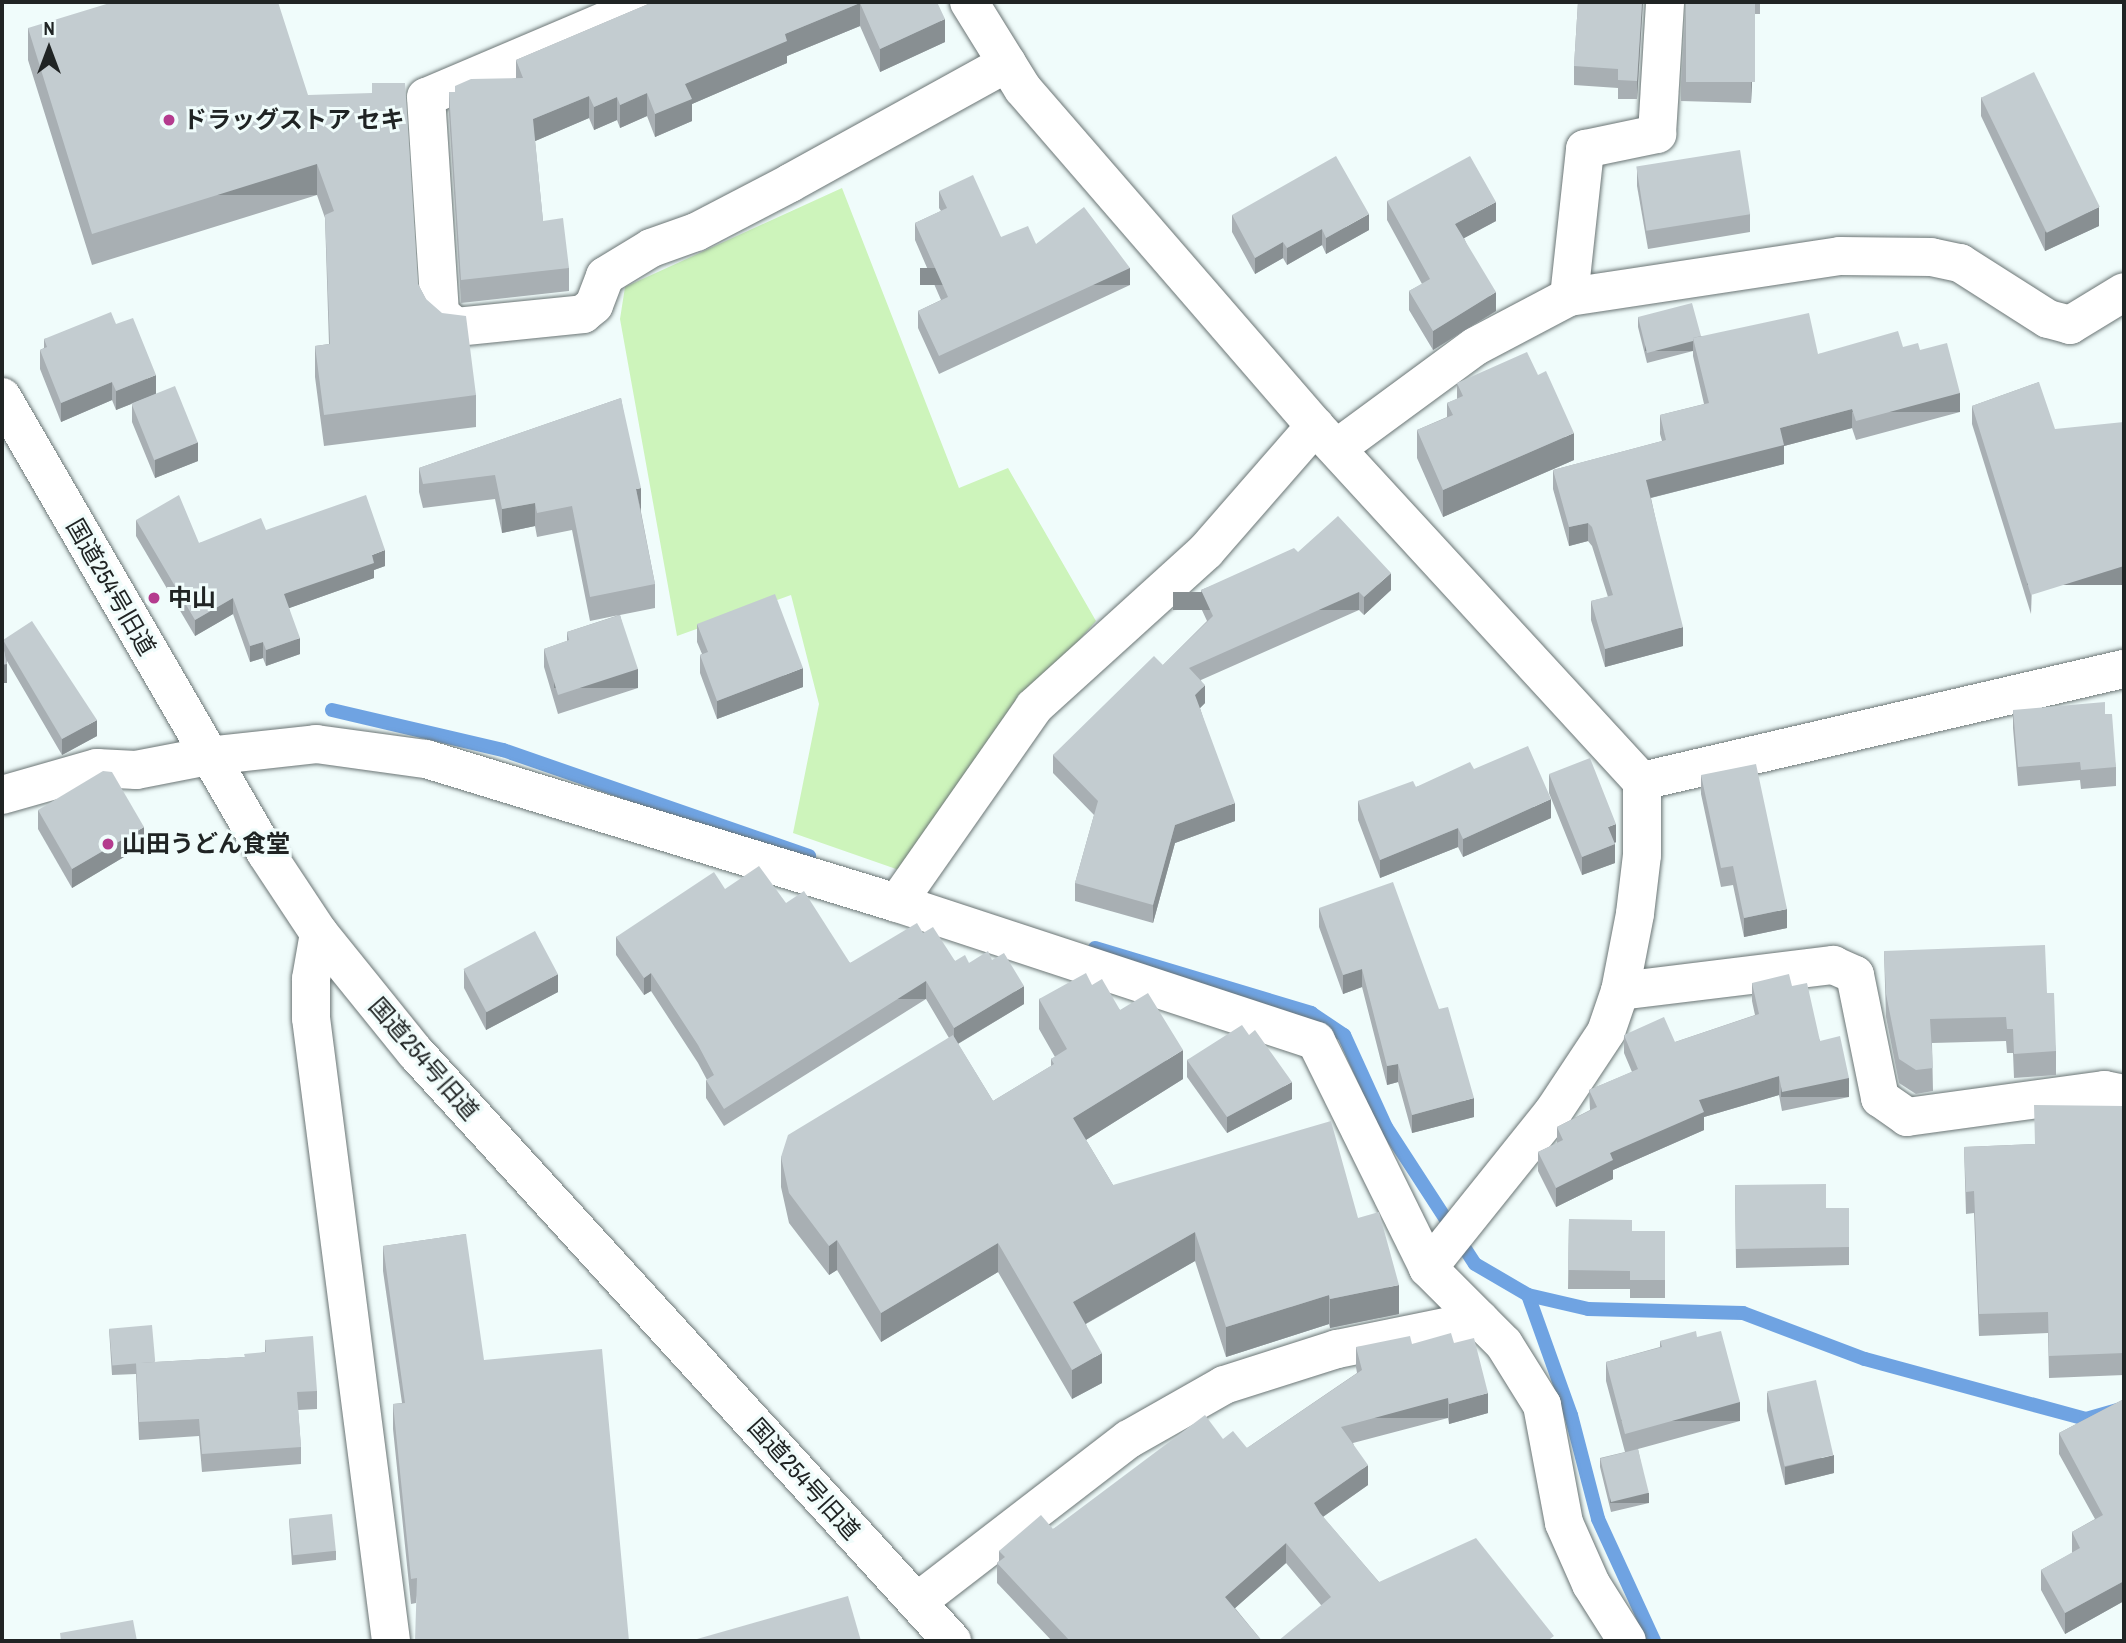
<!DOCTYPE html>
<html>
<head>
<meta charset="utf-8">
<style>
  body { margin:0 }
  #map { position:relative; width:2126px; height:1643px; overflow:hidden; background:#f0fcfb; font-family:"Archivo Narrow","Noto Sans JP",sans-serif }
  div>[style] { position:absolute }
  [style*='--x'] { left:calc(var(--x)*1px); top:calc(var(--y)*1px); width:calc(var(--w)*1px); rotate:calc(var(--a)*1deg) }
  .green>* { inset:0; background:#cdf4bb }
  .stream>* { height:14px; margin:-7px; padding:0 7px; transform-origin:7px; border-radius:7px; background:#6fa3e2 }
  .roads { filter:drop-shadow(0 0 2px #6b7575) drop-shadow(0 0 2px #6b7575) }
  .minor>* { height:38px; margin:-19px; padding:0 19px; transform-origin:19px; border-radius:19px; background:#fff }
  .tertiary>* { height:38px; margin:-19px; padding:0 19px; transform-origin:19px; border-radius:19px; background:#fff }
  .wall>* { inset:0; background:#a8afb3 }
  .shaded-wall>* { inset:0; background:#888f92; transform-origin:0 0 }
  .building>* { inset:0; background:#c3ccd0; transform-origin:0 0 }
  .dots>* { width:19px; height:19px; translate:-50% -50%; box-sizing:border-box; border:4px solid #f0fcfb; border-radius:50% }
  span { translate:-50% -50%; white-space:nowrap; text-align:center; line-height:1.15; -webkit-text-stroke:6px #f0fcfb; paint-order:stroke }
  .poi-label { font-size:24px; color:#202424; font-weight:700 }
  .left { translate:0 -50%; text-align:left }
  .street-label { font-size:24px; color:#202424 }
  .frame { position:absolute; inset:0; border:4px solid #202424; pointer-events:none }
  .north { position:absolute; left:14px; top:14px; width:70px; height:70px; -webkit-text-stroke:5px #f0fcfb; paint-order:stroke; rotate:0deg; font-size:19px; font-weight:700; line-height:28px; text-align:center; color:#202424 }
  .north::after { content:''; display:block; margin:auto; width:24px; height:32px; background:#202424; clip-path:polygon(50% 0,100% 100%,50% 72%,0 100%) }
</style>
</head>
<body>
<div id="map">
  <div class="green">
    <div style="clip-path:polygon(842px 188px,959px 488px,1008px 468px,1096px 621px,1065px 656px,1019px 695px,899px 870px,793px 833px,819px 704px,791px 595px,677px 636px,620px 319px,625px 287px)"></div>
  </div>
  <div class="stream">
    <div style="--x:332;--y:710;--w:176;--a:13.2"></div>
    <div style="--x:503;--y:750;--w:324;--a:19.1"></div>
    <div style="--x:1095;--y:948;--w:226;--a:16.7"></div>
    <div style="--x:1311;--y:1013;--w:40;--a:34"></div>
    <div style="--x:1344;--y:1035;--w:101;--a:65.5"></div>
    <div style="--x:1386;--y:1127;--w:163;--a:57"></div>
    <div style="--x:1475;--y:1264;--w:61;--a:30.3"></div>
    <div style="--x:1528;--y:1295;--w:127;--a:70.3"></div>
    <div style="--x:1571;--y:1415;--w:107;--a:75.4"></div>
    <div style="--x:1598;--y:1519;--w:134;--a:65.3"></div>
    <div style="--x:1528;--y:1295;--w:62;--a:13.1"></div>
    <div style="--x:1588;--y:1309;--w:155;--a:1.5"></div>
    <div style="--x:1743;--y:1313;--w:130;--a:20.7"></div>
    <div style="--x:1865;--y:1359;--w:229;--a:15.2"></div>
    <div style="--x:2086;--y:1419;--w:40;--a:-16"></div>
  </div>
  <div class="roads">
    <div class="minor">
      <div style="--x:650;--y:2;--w:243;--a:157"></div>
      <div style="--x:426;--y:97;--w:217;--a:86.3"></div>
      <div style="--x:440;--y:314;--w:21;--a:39"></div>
      <div style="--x:456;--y:327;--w:128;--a:-5.8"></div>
      <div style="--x:583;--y:314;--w:14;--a:-39"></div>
      <div style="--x:594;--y:305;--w:31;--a:-69"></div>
      <div style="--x:605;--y:276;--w:54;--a:-31.3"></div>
      <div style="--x:651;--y:248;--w:48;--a:-19.6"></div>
      <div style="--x:696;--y:232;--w:106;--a:-27.5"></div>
      <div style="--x:790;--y:183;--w:248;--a:-28.9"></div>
      <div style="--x:969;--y:2;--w:102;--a:58.2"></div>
      <div style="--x:1023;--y:89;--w:446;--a:49.1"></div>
      <div style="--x:1315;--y:426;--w:483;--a:47.4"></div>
      <div style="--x:1642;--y:781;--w:74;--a:90"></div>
      <div style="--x:1642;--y:855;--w:59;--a:96.8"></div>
      <div style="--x:1635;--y:914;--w:78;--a:101"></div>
      <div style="--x:1620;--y:991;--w:43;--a:108.9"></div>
      <div style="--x:1606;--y:1032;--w:96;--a:123.5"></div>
      <div style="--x:1553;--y:1112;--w:200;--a:128.7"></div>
      <div style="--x:1569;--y:297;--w:149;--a:-83.8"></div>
      <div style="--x:1585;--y:149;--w:74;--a:-11.8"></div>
      <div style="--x:1657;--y:134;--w:132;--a:-86.5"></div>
      <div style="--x:1337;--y:448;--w:172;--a:-36.3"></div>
      <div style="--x:1476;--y:346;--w:105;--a:-27.8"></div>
      <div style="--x:1569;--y:297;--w:274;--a:-8.6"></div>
      <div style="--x:1840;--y:256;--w:91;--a:0.6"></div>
      <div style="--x:1931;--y:257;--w:30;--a:12"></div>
      <div style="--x:1960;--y:263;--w:104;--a:32.5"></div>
      <div style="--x:2048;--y:319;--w:23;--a:15"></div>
      <div style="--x:2070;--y:325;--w:63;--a:-31.4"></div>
      <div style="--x:1642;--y:781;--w:495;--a:-13.1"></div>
      <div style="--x:2;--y:795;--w:99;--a:-15.9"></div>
      <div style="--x:97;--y:768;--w:39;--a:3"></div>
      <div style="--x:136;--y:770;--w:73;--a:-11"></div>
      <div style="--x:208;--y:756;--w:109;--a:-6.3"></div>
      <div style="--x:316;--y:744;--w:111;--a:7.8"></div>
      <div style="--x:426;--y:759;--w:493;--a:17"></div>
      <div style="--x:897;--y:903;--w:441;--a:18.2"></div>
      <div style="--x:1316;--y:1041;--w:253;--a:63.7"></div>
      <div style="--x:1428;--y:1268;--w:107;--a:45"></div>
      <div style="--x:1504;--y:1344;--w:72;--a:58.1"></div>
      <div style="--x:1542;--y:1405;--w:120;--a:79.4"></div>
      <div style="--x:1564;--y:1523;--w:67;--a:66.1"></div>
      <div style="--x:1591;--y:1584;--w:67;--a:57.7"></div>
      <div style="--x:897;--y:903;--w:239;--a:-55"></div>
      <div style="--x:1034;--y:707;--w:232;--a:-42.2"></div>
      <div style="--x:1206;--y:551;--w:166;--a:-48.9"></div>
      <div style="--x:319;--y:933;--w:47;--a:99.9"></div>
      <div style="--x:311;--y:979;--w:39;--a:90"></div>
      <div style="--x:311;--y:1018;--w:628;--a:82.68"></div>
      <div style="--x:1620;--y:991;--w:215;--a:-7"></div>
      <div style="--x:1833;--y:965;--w:24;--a:24"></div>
      <div style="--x:1855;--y:975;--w:126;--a:78.5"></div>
      <div style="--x:1880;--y:1098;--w:33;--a:35"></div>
      <div style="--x:1907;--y:1117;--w:199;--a:-7.8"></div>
      <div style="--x:2104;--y:1090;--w:20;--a:11"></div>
      <div style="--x:917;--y:1602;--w:267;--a:-37.6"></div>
      <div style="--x:1129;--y:1439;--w:109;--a:-29.6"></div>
      <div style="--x:1224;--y:1385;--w:119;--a:-17.7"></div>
      <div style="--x:1337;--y:1349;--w:146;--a:-11.5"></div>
    </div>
    <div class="tertiary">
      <div style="--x:2;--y:397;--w:527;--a:59.93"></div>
      <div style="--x:266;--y:853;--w:96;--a:56.5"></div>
      <div style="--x:319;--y:933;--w:154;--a:51.1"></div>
      <div style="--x:416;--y:1053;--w:796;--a:47.65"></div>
    </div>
  </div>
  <div class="wall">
    <div style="clip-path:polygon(653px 2px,937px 2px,945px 42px,880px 72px,860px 26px,787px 56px,787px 63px,692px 104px,692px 121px,655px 137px,647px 116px,620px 128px,617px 120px,594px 130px,589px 118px,535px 141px,543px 221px,569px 268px,569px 291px,461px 303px,449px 115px,449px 92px,455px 92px,516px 78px,516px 60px)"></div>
    <div style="clip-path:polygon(1578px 2px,1643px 2px,1637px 99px,1618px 99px,1618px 88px,1574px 85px,1574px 66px)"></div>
    <div style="clip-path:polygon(1686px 2px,1760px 2px,1760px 14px,1755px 14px,1751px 103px,1681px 101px,1681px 82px)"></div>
    <div style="clip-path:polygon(28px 28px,308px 95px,418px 284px,476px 395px,476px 427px,324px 446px,315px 377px,315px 346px,329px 344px,325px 218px,317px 195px,92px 265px,28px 60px)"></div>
    <div style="clip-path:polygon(1981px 97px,2099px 226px,2045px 251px,1981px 116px)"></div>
    <div style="clip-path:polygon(1637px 168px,1750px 214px,1750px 232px,1648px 249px,1637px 186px)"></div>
    <div style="clip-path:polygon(939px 191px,1001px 237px,1036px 244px,1130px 285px,939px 374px,918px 328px,918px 311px,941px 300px,915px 240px,915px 223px,941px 211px,939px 208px)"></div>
    <div style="clip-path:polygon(1387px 201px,1496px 221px,1464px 238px,1496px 311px,1433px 350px,1409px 310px,1409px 291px,1422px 284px,1387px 220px)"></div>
    <div style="clip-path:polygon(1232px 215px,1369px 230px,1326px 254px,1322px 245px,1287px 265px,1283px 258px,1255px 274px,1232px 232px)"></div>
    <div style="clip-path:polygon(1638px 317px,1701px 336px,1818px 354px,1903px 347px,1920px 350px,1960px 412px,1856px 440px,1852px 428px,1784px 446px,1784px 464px,1651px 498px,1683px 646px,1605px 667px,1591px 620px,1591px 601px,1608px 597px,1592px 546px,1588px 541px,1569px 546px,1553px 489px,1553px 470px,1662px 441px,1660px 434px,1660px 415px,1704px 404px,1693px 356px,1693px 351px,1647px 363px,1638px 327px)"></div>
    <div style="clip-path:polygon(116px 324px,156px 394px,198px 461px,155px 478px,132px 422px,132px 404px,149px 397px,116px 410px,112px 400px,61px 422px,40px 369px,40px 350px,44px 348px,44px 339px)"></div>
    <div style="clip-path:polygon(1538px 375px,1574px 460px,1443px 517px,1417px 458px,1417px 430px,1447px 417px,1447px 403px,1457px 399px,1457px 383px)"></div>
    <div style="clip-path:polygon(2039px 382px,2031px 614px,1972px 424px,1972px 406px)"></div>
    <div style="clip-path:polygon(621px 398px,641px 512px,655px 584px,655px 608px,620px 615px,638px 688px,558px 714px,544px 667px,544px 649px,567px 641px,567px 632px,619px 615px,590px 621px,572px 530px,537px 537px,535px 526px,502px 533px,495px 499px,423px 508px,419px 492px,419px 468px)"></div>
    <div style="clip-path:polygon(136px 520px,199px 543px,266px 530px,385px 566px,374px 570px,374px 578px,289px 608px,300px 654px,266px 666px,263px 658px,250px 662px,233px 614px,195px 636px,136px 536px)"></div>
    <div style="clip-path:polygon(1298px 552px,1391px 590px,1364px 615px,1359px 610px,1201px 680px,1205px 703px,1200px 708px,1235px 821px,1175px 843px,1153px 923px,1075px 901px,1075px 883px,1094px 815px,1053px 773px,1053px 755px,1163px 665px,1207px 621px,1201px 608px,1201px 590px)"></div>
    <div style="clip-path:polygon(697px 624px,803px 687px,717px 719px,700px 673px,700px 655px,702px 654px,697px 642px)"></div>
    <div style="clip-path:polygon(3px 640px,97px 736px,62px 755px,7px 661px,7px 683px)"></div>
    <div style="clip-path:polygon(2013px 710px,2105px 714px,2116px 767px,2116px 786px,2081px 789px,2080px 780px,2018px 786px,2013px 728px)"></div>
    <div style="clip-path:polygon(1474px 769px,1551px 818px,1463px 857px,1458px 847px,1380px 878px,1358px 820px,1358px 801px,1416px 787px)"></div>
    <div style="clip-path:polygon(1549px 774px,1616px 842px,1615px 843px,1615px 863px,1582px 875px,1549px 793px)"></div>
    <div style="clip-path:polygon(1701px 775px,1787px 928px,1744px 937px,1733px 885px,1721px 887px,1701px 794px)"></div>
    <div style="clip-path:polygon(38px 810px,144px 845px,72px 888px,38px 829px)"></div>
    <div style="clip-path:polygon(725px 889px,786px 903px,850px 963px,923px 933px,955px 961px,969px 963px,992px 960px,1024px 1004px,958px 1044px,993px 1101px,1051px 1066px,1051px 1059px,1055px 1057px,1039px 1029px,1039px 999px,1092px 985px,1120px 1010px,1183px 1079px,1086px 1140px,1113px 1185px,1358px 1218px,1399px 1314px,1330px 1328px,1329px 1324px,1226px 1357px,1195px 1261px,1086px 1324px,1102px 1383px,1072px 1399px,998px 1272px,881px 1342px,837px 1270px,829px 1275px,789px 1223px,781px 1187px,781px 1157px,949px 1038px,926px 999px,724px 1126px,706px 1098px,706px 1080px,707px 1080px,698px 1063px,651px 991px,644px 995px,616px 955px,616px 937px)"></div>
    <div style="clip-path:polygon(1319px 908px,1474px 1117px,1412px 1133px,1398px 1082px,1387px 1085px,1362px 987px,1343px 994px,1319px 927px)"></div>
    <div style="clip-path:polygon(1884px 951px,2047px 993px,2056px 1051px,2056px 1075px,2014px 1078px,2013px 1053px,2007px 1053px,2006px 1041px,1932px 1043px,1933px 1091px,1916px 1094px,1899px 1083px,1886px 1017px)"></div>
    <div style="clip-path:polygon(464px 969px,558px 992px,486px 1030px,464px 988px)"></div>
    <div style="clip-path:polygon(1752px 983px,1792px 986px,1849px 1097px,1782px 1111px,1779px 1095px,1704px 1117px,1704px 1130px,1613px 1170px,1613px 1179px,1556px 1207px,1538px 1171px,1538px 1152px,1557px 1143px,1557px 1127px,1590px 1110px,1589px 1090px,1632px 1072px,1624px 1053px,1624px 1035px,1675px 1042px,1755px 1015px,1752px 1001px)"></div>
    <div style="clip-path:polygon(1249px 1035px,1292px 1099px,1227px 1133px,1187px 1077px,1187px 1060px)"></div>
    <div style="clip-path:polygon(2124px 1106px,2124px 1375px,2049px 1378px,2048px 1333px,1979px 1336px,1974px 1213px,1966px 1214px,1964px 1147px,2035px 1144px)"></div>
    <div style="clip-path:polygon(1735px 1185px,1826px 1208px,1849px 1208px,1849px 1265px,1736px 1268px)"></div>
    <div style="clip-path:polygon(1569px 1219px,1632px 1231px,1665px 1231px,1665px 1298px,1630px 1298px,1630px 1289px,1568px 1289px)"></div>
    <div style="clip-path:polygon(466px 1234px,416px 1603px,411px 1604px,393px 1429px,393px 1404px,402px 1403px,383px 1271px,383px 1246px)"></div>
    <div style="clip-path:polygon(109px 1329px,155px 1362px,244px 1357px,265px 1352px,265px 1340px,317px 1391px,317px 1409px,298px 1410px,301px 1447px,301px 1464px,202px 1472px,199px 1436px,139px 1440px,136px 1374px,112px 1375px)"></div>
    <div style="clip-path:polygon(1697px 1337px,1740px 1421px,1638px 1449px,1649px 1503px,1611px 1512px,1600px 1467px,1600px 1458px,1625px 1452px,1606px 1381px,1606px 1362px,1660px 1347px,1660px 1341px)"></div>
    <div style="clip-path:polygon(1454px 1343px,1488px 1413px,1449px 1424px,1448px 1418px,1353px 1443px,1368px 1485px,1323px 1517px,1379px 1582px,1554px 1641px,1321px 1605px,1286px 1563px,1235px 1608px,1262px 1641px,1052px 1641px,997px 1583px,997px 1563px,999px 1561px,999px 1551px,1053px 1529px,1223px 1439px,1247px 1448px,1357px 1373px,1356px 1367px,1356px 1347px,1412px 1344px)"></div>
    <div style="clip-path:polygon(1767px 1392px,1834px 1473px,1785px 1485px,1767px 1411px)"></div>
    <div style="clip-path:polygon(2124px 1399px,2124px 1601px,2065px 1634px,2041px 1590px,2041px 1570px,2072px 1553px,2072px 1532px,2095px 1519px,2059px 1454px,2059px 1433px)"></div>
    <div style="clip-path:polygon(289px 1519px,336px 1551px,336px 1560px,292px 1565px)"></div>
  </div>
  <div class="shaded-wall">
    <div style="clip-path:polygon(1642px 2px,1643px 2px,1637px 99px,1637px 81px)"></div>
    <div style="clip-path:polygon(1755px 2px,1755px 14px,1751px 103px,1751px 85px)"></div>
    <div style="clip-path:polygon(860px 3px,860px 26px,787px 56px,787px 63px,692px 104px,692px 121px,655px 137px,655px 114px,685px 84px,785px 34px)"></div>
    <div style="clip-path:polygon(945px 19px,945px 42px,880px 72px,880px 49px)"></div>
    <div style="clip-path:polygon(647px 93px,647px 116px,620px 128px,620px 105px)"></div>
    <div style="clip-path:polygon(589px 96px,589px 118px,533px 142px,533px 119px)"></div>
    <div style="clip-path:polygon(617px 97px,617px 120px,594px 130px,594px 107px)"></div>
    <div style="left:317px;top:164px;width:31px;height:236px;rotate:90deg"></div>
    <div style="clip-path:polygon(1496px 202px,1496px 221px,1455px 243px,1455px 224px)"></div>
    <div style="clip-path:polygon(2099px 207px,2099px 226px,2045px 251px,2045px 232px)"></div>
    <div style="clip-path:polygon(1369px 214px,1369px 230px,1326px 254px,1326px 238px)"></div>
    <div style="clip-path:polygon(1322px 229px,1322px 245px,1287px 265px,1287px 248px)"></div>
    <div style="clip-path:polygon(1283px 242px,1283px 258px,1255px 274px,1255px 258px)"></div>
    <div style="left:1130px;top:268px;width:17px;height:210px;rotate:90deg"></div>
    <div style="clip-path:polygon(1496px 292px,1496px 311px,1433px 350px,1433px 331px)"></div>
    <div style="left:1693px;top:341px;width:10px;height:48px;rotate:90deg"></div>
    <div style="clip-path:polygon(156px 375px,156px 394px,116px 410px,116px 391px)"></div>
    <div style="clip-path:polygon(112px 382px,112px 400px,61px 422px,61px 403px)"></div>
    <div style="left:1960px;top:393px;width:19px;height:108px;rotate:90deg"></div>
    <div style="clip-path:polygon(1852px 409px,1852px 428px,1784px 446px,1784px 464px,1646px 499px,1646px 480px,1780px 428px)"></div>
    <div style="clip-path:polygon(1574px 433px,1574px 460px,1443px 517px,1443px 490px)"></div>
    <div style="clip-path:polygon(198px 442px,198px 461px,155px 478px,155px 459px)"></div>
    <div style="clip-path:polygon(641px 488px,641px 512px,636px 489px)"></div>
    <div style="clip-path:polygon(535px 503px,535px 526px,502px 533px,502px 509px)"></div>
    <div style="clip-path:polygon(1588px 523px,1588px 541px,1569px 546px,1569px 527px)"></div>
    <div style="clip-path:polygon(385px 550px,385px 566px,374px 570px,374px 578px,284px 610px,284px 594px,372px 555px)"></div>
    <div style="left:2124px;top:566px;width:19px;height:97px;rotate:90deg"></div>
    <div style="clip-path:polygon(1391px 573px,1391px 590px,1364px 615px,1364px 597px)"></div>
    <div style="left:1359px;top:592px;width:18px;height:186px;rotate:90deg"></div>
    <div style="clip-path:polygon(233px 598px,233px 614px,195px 636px,195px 620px)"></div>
    <div style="clip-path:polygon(1683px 627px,1683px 646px,1605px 667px,1605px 649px)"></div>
    <div style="clip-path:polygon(300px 638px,300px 654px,266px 666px,266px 650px)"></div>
    <div style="clip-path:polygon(263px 642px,263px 658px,250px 662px,250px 646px)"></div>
    <div style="left:7px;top:664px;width:19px;height:5px;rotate:90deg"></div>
    <div style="clip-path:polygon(803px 668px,803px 687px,717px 719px,717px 701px)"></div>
    <div style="left:638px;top:669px;width:19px;height:84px;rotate:90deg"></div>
    <div style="clip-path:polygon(1205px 685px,1205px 703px,1195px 713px,1195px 695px)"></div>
    <div style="clip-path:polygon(97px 720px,97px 736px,62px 755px,62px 739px)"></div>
    <div style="clip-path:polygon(1551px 799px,1551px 818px,1463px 857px,1463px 839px)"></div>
    <div style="clip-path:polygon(1235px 803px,1235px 821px,1175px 843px,1153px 923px,1153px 905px,1175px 825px)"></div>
    <div style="clip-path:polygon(1616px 824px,1616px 842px,1608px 845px,1608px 827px)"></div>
    <div style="clip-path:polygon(144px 827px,144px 845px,72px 888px,72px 869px)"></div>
    <div style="clip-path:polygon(1458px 828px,1458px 847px,1380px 878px,1380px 860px)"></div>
    <div style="clip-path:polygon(1615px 844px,1615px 863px,1582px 875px,1582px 857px)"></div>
    <div style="clip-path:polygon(1787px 909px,1787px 928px,1744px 937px,1744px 918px)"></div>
    <div style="clip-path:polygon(1362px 969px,1362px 987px,1343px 994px,1343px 975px)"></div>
    <div style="clip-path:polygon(651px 973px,651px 991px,644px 995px,644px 978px)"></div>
    <div style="clip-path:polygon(558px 974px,558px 992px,486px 1030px,486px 1011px)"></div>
    <div style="left:926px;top:981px;width:18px;height:239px;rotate:90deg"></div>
    <div style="clip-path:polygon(1024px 986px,1024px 1004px,954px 1046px,954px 1028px)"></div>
    <div style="clip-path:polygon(1183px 1050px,1183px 1079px,1073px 1148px,1073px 1118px)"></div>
    <div style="clip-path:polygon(1398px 1064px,1398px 1082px,1387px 1085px,1387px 1066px)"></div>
    <div style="clip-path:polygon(1779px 1076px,1779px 1095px,1704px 1117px,1704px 1130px,1613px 1170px,1613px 1179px,1556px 1207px,1556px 1188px,1610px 1153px,1699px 1100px)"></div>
    <div style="left:1849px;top:1078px;width:19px;height:68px;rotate:90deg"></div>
    <div style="clip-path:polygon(1292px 1082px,1292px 1099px,1227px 1133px,1227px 1117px)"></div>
    <div style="clip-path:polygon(1474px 1098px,1474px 1117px,1412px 1133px,1412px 1115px)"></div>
    <div style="clip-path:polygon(1195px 1232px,1195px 1261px,1073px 1331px,1073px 1302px)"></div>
    <div style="clip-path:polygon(837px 1240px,837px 1270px,829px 1275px,829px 1246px)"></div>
    <div style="clip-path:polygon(998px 1243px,998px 1272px,881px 1342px,881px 1313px)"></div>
    <div style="clip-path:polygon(1399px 1285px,1399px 1314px,1330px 1328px,1330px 1299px)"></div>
    <div style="clip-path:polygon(1329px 1295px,1329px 1324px,1226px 1357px,1226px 1327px)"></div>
    <div style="clip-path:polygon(1102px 1353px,1102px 1383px,1072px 1399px,1072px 1370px)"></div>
    <div style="clip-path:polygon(1488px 1393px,1488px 1413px,1449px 1424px,1449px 1404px)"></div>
    <div style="left:1448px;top:1398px;width:20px;height:111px;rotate:90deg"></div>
    <div style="left:1740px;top:1402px;width:19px;height:119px;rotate:90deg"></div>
    <div style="clip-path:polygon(1834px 1455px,1834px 1473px,1785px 1485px,1785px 1467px)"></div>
    <div style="clip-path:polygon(1368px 1465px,1368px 1485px,1314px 1523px,1314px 1503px)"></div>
    <div style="left:1649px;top:1493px;width:10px;height:39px;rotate:90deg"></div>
    <div style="clip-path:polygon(1286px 1543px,1286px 1563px,1225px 1617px,1225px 1597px)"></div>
    <div style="clip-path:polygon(2124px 1581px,2124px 1601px,2065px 1634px,2065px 1613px)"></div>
  </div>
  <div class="building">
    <div style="clip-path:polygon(113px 2px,278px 2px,308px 95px,372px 93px,372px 83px,405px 83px,418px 284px,426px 299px,442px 313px,466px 316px,476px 395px,324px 415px,315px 346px,330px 344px,325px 215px,334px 211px,317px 164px,92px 234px,28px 28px)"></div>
    <div style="clip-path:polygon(653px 2px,937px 2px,945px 19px,880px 49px,860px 3px,785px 34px,787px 41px,685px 84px,692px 99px,655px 114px,647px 93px,620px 105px,617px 97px,594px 107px,589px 96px,533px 119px,543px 221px,563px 218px,569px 268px,461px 280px,449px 92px,455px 92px,455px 86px,471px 79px,523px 78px,516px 60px)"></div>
    <div style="clip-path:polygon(1578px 2px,1642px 2px,1637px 81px,1618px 80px,1618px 69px,1574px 66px)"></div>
    <div style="left:1686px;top:2px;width:69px;height:80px"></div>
    <div style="left:2034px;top:72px;width:150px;height:59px;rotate:64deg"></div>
    <div style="left:1740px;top:150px;width:65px;height:105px;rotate:81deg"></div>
    <div style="clip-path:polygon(1336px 156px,1369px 214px,1326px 238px,1322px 229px,1287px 248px,1283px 242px,1255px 258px,1232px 215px)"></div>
    <div style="clip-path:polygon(1470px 156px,1496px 202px,1455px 224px,1496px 292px,1433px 331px,1409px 291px,1430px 279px,1387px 201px)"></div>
    <div style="clip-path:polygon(973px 175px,1001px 237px,1028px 226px,1036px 244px,1084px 207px,1130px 268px,939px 356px,918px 311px,948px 297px,915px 223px,947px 208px,939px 191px)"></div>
    <div style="clip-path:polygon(1692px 303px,1701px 336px,1693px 338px,1693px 341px,1647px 353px,1638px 317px)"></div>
    <div style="clip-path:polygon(111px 312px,116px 324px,133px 318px,156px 375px,116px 391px,112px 382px,61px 403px,40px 350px,47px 347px,44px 339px)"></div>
    <div style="clip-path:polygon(1809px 313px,1818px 354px,1898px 331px,1903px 347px,1918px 343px,1920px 350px,1947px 343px,1960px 393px,1856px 421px,1852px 409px,1780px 428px,1784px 445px,1646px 480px,1683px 627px,1605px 649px,1591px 601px,1613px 595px,1592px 527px,1588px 523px,1569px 527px,1553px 470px,1666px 440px,1660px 415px,1709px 403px,1693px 338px)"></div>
    <div style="clip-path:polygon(1527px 352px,1538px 375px,1546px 371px,1574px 433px,1443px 490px,1417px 430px,1453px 415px,1447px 403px,1463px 396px,1457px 383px)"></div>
    <div style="clip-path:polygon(2039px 382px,2055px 429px,2124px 422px,2124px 566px,2031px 595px,1972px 406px)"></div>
    <div style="left:175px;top:386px;width:61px;height:47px;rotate:68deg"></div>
    <div style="clip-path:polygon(621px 398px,641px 488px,636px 489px,655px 584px,590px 597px,572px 506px,537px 513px,535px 503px,502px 509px,495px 475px,423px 484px,419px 468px)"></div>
    <div style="clip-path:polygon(179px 495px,199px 543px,261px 518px,266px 530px,366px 495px,385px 550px,372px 555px,374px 563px,284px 594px,300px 638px,266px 650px,263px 642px,250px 646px,233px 598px,195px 620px,136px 520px)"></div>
    <div style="clip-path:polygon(1338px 516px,1391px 573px,1364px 597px,1359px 592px,1189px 668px,1205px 685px,1195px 695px,1235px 803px,1175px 825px,1153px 905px,1075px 883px,1098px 801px,1053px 755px,1154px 656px,1163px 665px,1213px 616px,1201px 590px,1294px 548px,1298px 552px)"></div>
    <div style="clip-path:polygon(775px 594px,803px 668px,717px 701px,700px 655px,708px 652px,697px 624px)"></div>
    <div style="clip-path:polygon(620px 615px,638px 669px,558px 695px,544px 649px,569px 640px,567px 632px)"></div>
    <div style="clip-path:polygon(32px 621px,97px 720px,62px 739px,3px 640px)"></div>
    <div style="clip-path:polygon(2px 642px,7px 664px,2px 665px)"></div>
    <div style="clip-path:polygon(2105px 702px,2105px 714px,2112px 714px,2116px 767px,2081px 770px,2080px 762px,2018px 767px,2013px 710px)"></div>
    <div style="clip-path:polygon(1528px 746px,1551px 799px,1463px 839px,1458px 828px,1380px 860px,1358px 801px,1413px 781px,1416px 787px,1470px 762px,1474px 769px)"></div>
    <div style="clip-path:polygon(1590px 758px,1616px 824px,1608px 827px,1615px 844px,1582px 857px,1549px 774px)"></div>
    <div style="clip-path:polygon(1756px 764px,1787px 909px,1744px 918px,1733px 866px,1721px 868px,1701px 775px)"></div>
    <div style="clip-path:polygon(103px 771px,112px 772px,144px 827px,72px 869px,38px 810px)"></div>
    <div style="clip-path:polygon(759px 866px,786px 903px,804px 891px,850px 963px,917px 923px,923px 933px,933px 927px,955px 961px,965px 955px,969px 963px,988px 951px,992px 960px,1004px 953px,1024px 986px,954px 1028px,926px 981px,724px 1109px,706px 1080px,714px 1075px,698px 1045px,651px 973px,644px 978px,616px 937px,714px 872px,725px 889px)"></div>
    <div style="clip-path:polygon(1393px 882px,1439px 1009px,1448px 1007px,1474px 1098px,1412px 1115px,1398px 1064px,1387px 1066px,1362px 969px,1343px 975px,1319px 908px)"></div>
    <div style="left:535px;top:931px;width:49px;height:81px;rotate:62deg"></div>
    <div style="clip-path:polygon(2045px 945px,2047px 993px,2054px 993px,2056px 1051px,2014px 1054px,2013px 1029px,2007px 1029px,2006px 1017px,1930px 1019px,1933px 1068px,1916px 1070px,1899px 1059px,1886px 994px,1884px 951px)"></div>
    <div style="clip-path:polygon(1086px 973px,1092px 985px,1102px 979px,1120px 1010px,1148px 993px,1183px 1050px,1073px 1118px,1113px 1185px,1331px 1121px,1358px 1218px,1379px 1212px,1399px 1285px,1330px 1299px,1329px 1295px,1226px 1327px,1195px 1232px,1073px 1302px,1102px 1353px,1072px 1370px,998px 1243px,881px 1313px,837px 1240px,829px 1246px,789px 1193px,781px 1157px,788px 1135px,953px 1035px,993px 1101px,1054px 1064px,1051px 1059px,1067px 1049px,1039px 999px)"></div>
    <div style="clip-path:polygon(1789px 974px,1792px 986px,1807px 983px,1820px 1041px,1840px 1036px,1849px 1078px,1782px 1092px,1779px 1076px,1699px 1100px,1704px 1112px,1610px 1153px,1613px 1160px,1556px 1188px,1538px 1152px,1563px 1140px,1557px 1127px,1597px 1107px,1589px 1090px,1638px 1069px,1624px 1035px,1664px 1017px,1675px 1042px,1759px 1014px,1752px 983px)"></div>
    <div style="clip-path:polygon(1242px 1025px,1249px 1035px,1255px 1030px,1292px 1082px,1227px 1117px,1187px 1060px)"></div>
    <div style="clip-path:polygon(2034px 1105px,2124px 1106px,2124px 1353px,2049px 1356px,2048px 1312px,1979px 1314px,1974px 1191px,1966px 1192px,1964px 1147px,2035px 1144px)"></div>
    <div style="clip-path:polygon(1826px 1184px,1826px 1208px,1849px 1208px,1849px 1247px,1736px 1249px,1735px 1185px)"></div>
    <div style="clip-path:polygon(1569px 1219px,1632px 1220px,1632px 1231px,1665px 1231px,1665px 1280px,1630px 1280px,1630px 1271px,1568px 1270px)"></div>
    <div style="clip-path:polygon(466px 1234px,484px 1360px,602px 1349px,629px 1641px,415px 1641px,417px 1578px,411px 1579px,393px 1404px,405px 1403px,383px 1246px)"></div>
    <div style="left:152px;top:1325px;width:37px;height:43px;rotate:85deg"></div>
    <div style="clip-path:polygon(1696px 1331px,1697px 1337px,1721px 1331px,1740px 1402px,1625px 1434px,1606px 1362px,1662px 1347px,1660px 1341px)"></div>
    <div style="clip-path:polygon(1451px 1333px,1454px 1343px,1474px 1338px,1488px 1393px,1449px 1404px,1448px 1398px,1341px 1427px,1368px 1465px,1314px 1503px,1320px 1513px,1379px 1582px,1476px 1538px,1554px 1636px,1547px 1641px,1278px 1641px,1331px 1597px,1286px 1543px,1225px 1597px,1262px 1641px,1070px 1641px,997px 1563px,1005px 1557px,999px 1551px,1041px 1515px,1053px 1529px,1205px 1415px,1223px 1439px,1233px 1431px,1247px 1448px,1362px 1370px,1356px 1347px,1410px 1336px,1412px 1344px)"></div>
    <div style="clip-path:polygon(313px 1336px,317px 1391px,297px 1392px,301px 1447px,202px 1454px,199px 1419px,139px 1422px,136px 1363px,245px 1357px,244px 1354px,266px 1352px,265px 1340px)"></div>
    <div style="left:1816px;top:1380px;width:77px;height:50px;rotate:77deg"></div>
    <div style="clip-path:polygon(2124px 1399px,2124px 1581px,2065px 1613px,2041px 1570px,2080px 1548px,2072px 1532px,2103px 1515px,2059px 1433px)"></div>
    <div style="left:1638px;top:1449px;width:45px;height:39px;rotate:76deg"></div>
    <div style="left:332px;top:1514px;width:37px;height:43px;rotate:84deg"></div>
    <div style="clip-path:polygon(848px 1596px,861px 1641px,690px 1641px)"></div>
    <div style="clip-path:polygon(133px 1620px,137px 1641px,61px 1641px,60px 1633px)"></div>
  </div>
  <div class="dots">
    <div style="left:169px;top:120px;background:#b43b8e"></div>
    <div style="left:154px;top:598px;background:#b43b8e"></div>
    <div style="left:108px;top:844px;background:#b43b8e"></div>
  </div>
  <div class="poi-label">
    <span class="left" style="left:183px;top:120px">ドラッグストア セキ</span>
    <span class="left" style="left:168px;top:598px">中山</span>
    <span class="left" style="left:122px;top:844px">山田うどん食堂</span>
  </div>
  <div class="street-label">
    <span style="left:111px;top:587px;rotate:60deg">国道254号旧道</span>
    <span style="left:424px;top:1059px;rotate:49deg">国道254号旧道</span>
    <span style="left:804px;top:1479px;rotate:48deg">国道254号旧道</span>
  </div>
  <div class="frame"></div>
  <div class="north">N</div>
</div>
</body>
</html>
